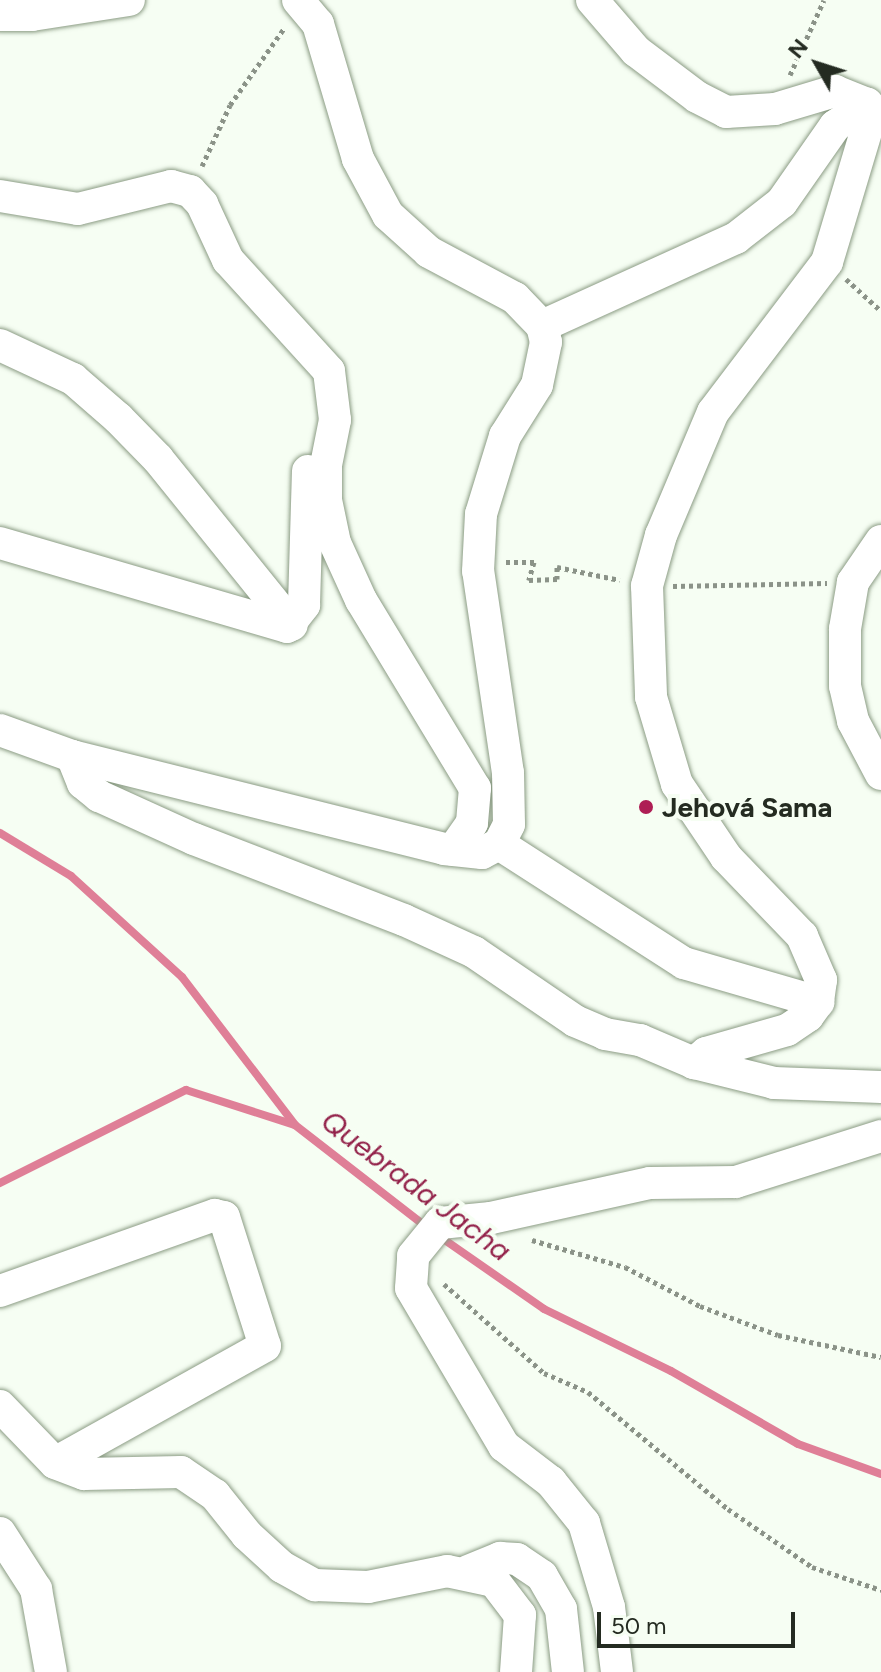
<!DOCTYPE html>
<html>
<head>
<meta charset="utf-8">
<style>
  body { margin:0 }
  #map { position:relative; width:881px; height:1672px; overflow:hidden; background:#f6fef3; font-family:Figtree,sans-serif }
  div>[style] { position:absolute }
  [style*='--x'] { left:calc(var(--x)*1px); top:calc(var(--y)*1px); width:calc(var(--w)*1px); rotate:calc(var(--a)*1deg) }
  .stream>* { height:8px; margin:-4px; padding:0 4px; transform-origin:4px; border-radius:4px; background:#df7f97 }
  .path>* { height:5px; margin-top:-2.5px; transform-origin:0; background:repeating-linear-gradient(90deg,#8b9388 0 4px,transparent 0 8px) }
  .roads { filter:drop-shadow(0 0 2px #8b9c84) drop-shadow(0 0 2px #8b9c84) }
  .minor>* { height:32px; margin:-16px; padding:0 16px; transform-origin:16px; border-radius:16px; background:#fff }
  .dots>* { width:22px; height:22px; translate:-50% -50%; box-sizing:border-box; border:4px solid #f6fef3; border-radius:50% }
  span { translate:-50% -50%; white-space:nowrap; text-align:center; line-height:1.15; -webkit-text-stroke:8px #f6fef3; paint-order:stroke }
  .poi-label { font-size:28px; color:#242b21; font-weight:700 }
  .left { translate:0 -50%; text-align:left }
  .water-label { font-size:30px; color:#93224a; font-style:italic }
  .north { position:absolute; left:777px; top:24px; width:80px; height:80px; -webkit-text-stroke:6px #f6fef3; paint-order:stroke; rotate:309deg; font-size:22px; font-weight:700; line-height:32px; text-align:center; color:#242b21 }
  .north::after { content:''; display:block; margin:auto; width:28px; height:36px; background:#242b21; clip-path:polygon(50% 0,100% 100%,50% 72%,0 100%) }
  .scale { position:absolute; left:597px; top:1612px; width:198px; height:36px; box-sizing:border-box; border:4px solid #242b21; border-top:0; padding-left:10px; font-size:24px; line-height:28px; white-space:nowrap; color:#242b21; -webkit-text-stroke:6px #f6fef3; paint-order:stroke }
</style>
</head>
<body>
<div id="map">
  <div class="stream">
    <div style="--x:0;--y:833;--w:83;--a:31.2"></div>
    <div style="--x:71;--y:876;--w:150;--a:42.3"></div>
    <div style="--x:182;--y:977;--w:186;--a:52.6"></div>
    <div style="--x:295;--y:1125;--w:168;--a:37.8"></div>
    <div style="--x:0;--y:1183;--w:208;--a:-26.6"></div>
    <div style="--x:186;--y:1090;--w:114;--a:17.8"></div>
    <div style="--x:439;--y:1236;--w:128;--a:34.8"></div>
    <div style="--x:544;--y:1309;--w:141;--a:26"></div>
    <div style="--x:671;--y:1371;--w:146;--a:29.9"></div>
    <div style="--x:798;--y:1444;--w:88;--a:19.9"></div>
  </div>
  <div class="path">
    <div style="--x:790;--y:75;--w:82;--a:-65.6"></div>
    <div style="--x:202;--y:166;--w:67;--a:-65.3"></div>
    <div style="--x:230;--y:105;--w:95;--a:-54.8"></div>
    <div style="--x:846;--y:279;--w:47;--a:42.4"></div>
    <div style="--x:506;--y:562;--w:28;--a:0"></div>
    <div style="--x:534;--y:562;--w:19;--a:106"></div>
    <div style="--x:529;--y:580;--w:28;--a:-2"></div>
    <div style="--x:557;--y:579;--w:12;--a:-90"></div>
    <div style="--x:557;--y:567;--w:64;--a:11.7"></div>
    <div style="--x:673;--y:586;--w:154;--a:-1.1"></div>
    <div style="--x:532;--y:1240;--w:97;--a:16.2"></div>
    <div style="--x:625;--y:1267;--w:85;--a:27.5"></div>
    <div style="--x:700;--y:1306;--w:83;--a:20.4"></div>
    <div style="--x:778;--y:1335;--w:105;--a:12.1"></div>
    <div style="--x:444;--y:1284;--w:134;--a:41.7"></div>
    <div style="--x:544;--y:1373;--w:48;--a:23.4"></div>
    <div style="--x:588;--y:1392;--w:182;--a:39.9"></div>
    <div style="--x:728;--y:1509;--w:102;--a:34.6"></div>
    <div style="--x:812;--y:1567;--w:73;--a:18.4"></div>
  </div>
  <div class="roads">
    <div class="minor">
      <div style="--x:592;--y:0;--w:67;--a:49.2"></div>
      <div style="--x:636;--y:51;--w:76;--a:37"></div>
      <div style="--x:697;--y:97;--w:33;--a:27"></div>
      <div style="--x:726;--y:112;--w:49;--a:-3.5"></div>
      <div style="--x:775;--y:109;--w:63;--a:-16.7"></div>
      <div style="--x:835;--y:91;--w:35;--a:22"></div>
      <div style="--x:867;--y:104;--w:18;--a:84"></div>
      <div style="--x:869;--y:122;--w:146;--a:106.7"></div>
      <div style="--x:827;--y:262;--w:188;--a:127.2"></div>
      <div style="--x:713;--y:412;--w:134;--a:112.9"></div>
      <div style="--x:661;--y:535;--w:53;--a:105.4"></div>
      <div style="--x:647;--y:586;--w:111;--a:87.9"></div>
      <div style="--x:651;--y:697;--w:91;--a:73.4"></div>
      <div style="--x:677;--y:784;--w:88;--a:56.1"></div>
      <div style="--x:726;--y:857;--w:110;--a:46.1"></div>
      <div style="--x:802;--y:936;--w:48;--a:66.6"></div>
      <div style="--x:821;--y:980;--w:22;--a:98"></div>
      <div style="--x:818;--y:1002;--w:17;--a:126"></div>
      <div style="--x:808;--y:1016;--w:25;--a:146"></div>
      <div style="--x:787;--y:1030;--w:84;--a:164.1"></div>
      <div style="--x:706;--y:1053;--w:16;--a:140"></div>
      <div style="--x:0;--y:15;--w:32;--a:0"></div>
      <div style="--x:32;--y:15;--w:98;--a:-8.8"></div>
      <div style="--x:0;--y:196;--w:79;--a:9.5"></div>
      <div style="--x:78;--y:209;--w:96;--a:-13.9"></div>
      <div style="--x:171;--y:186;--w:20;--a:15"></div>
      <div style="--x:190;--y:191;--w:18;--a:47"></div>
      <div style="--x:202;--y:204;--w:62;--a:65.1"></div>
      <div style="--x:228;--y:260;--w:150;--a:47.7"></div>
      <div style="--x:329;--y:371;--w:49;--a:83"></div>
      <div style="--x:335;--y:420;--w:46;--a:101.3"></div>
      <div style="--x:326;--y:465;--w:35;--a:90"></div>
      <div style="--x:326;--y:500;--w:44;--a:78.2"></div>
      <div style="--x:335;--y:543;--w:63;--a:65.5"></div>
      <div style="--x:361;--y:600;--w:220;--a:58.8"></div>
      <div style="--x:475;--y:788;--w:35;--a:95"></div>
      <div style="--x:472;--y:823;--w:33;--a:125"></div>
      <div style="--x:542;--y:326;--w:213;--a:-24.4"></div>
      <div style="--x:736;--y:238;--w:58;--a:-38"></div>
      <div style="--x:782;--y:202;--w:93;--a:-55.1"></div>
      <div style="--x:835;--y:126;--w:39;--a:-35"></div>
      <div style="--x:0;--y:345;--w:81;--a:25"></div>
      <div style="--x:73;--y:379;--w:60;--a:40.9"></div>
      <div style="--x:118;--y:418;--w:57;--a:45.7"></div>
      <div style="--x:158;--y:459;--w:213;--a:51.1"></div>
      <div style="--x:881;--y:541;--w:50;--a:124.3"></div>
      <div style="--x:853;--y:582;--w:48;--a:99.7"></div>
      <div style="--x:845;--y:629;--w:57;--a:90"></div>
      <div style="--x:845;--y:686;--w:36;--a:77"></div>
      <div style="--x:853;--y:721;--w:60;--a:62.2"></div>
      <div style="--x:0;--y:543;--w:299;--a:16.3"></div>
      <div style="--x:287;--y:627;--w:28;--a:-52"></div>
      <div style="--x:304;--y:605;--w:134;--a:-88.3"></div>
      <div style="--x:0;--y:730;--w:77;--a:19.9"></div>
      <div style="--x:72;--y:756;--w:383;--a:14"></div>
      <div style="--x:444;--y:849;--w:38;--a:6"></div>
      <div style="--x:482;--y:853;--w:19;--a:-28"></div>
      <div style="--x:499;--y:844;--w:22;--a:-63"></div>
      <div style="--x:509;--y:824;--w:51;--a:-91.1"></div>
      <div style="--x:508;--y:773;--w:204;--a:-98.4"></div>
      <div style="--x:478;--y:571;--w:57;--a:-87"></div>
      <div style="--x:481;--y:514;--w:82;--a:-72.9"></div>
      <div style="--x:505;--y:436;--w:60;--a:-57.9"></div>
      <div style="--x:537;--y:385;--w:44;--a:-78.2"></div>
      <div style="--x:546;--y:342;--w:16;--a:-104"></div>
      <div style="--x:542;--y:326;--w:39;--a:-134"></div>
      <div style="--x:515;--y:298;--w:98;--a:-151.9"></div>
      <div style="--x:429;--y:252;--w:55;--a:-137.9"></div>
      <div style="--x:388;--y:215;--w:64;--a:-118.2"></div>
      <div style="--x:358;--y:159;--w:141;--a:-106.5"></div>
      <div style="--x:318;--y:24;--w:31;--a:-130"></div>
      <div style="--x:72;--y:756;--w:29;--a:68"></div>
      <div style="--x:83;--y:783;--w:21;--a:39"></div>
      <div style="--x:99;--y:796;--w:104;--a:24.4"></div>
      <div style="--x:194;--y:839;--w:225;--a:21.1"></div>
      <div style="--x:404;--y:920;--w:77;--a:24.6"></div>
      <div style="--x:474;--y:952;--w:122;--a:34.3"></div>
      <div style="--x:575;--y:1021;--w:33;--a:23"></div>
      <div style="--x:605;--y:1034;--w:36;--a:10"></div>
      <div style="--x:640;--y:1040;--w:59;--a:23.1"></div>
      <div style="--x:694;--y:1063;--w:82;--a:14"></div>
      <div style="--x:774;--y:1083;--w:107;--a:2.1"></div>
      <div style="--x:499;--y:844;--w:220;--a:32.8"></div>
      <div style="--x:684;--y:963;--w:140;--a:16.2"></div>
      <div style="--x:0;--y:1291;--w:228;--a:-19.5"></div>
      <div style="--x:215;--y:1215;--w:9;--a:13"></div>
      <div style="--x:224;--y:1217;--w:135;--a:72.4"></div>
      <div style="--x:265;--y:1346;--w:240;--a:150.9"></div>
      <div style="--x:0;--y:1406;--w:79;--a:46"></div>
      <div style="--x:55;--y:1463;--w:31;--a:21"></div>
      <div style="--x:84;--y:1474;--w:97;--a:-1.2"></div>
      <div style="--x:181;--y:1472;--w:41;--a:34.1"></div>
      <div style="--x:215;--y:1495;--w:51;--a:51.3"></div>
      <div style="--x:247;--y:1535;--w:47;--a:42.4"></div>
      <div style="--x:282;--y:1567;--w:38;--a:29"></div>
      <div style="--x:315;--y:1585;--w:53;--a:2.2"></div>
      <div style="--x:368;--y:1587;--w:81;--a:-11.4"></div>
      <div style="--x:447;--y:1571;--w:48;--a:12"></div>
      <div style="--x:494;--y:1581;--w:43;--a:52.6"></div>
      <div style="--x:520;--y:1615;--w:57;--a:94"></div>
      <div style="--x:0;--y:1533;--w:67;--a:57.3"></div>
      <div style="--x:36;--y:1589;--w:84;--a:79.8"></div>
      <div style="--x:468;--y:1571;--w:35;--a:-22"></div>
      <div style="--x:500;--y:1558;--w:17;--a:3"></div>
      <div style="--x:517;--y:1559;--w:30;--a:34"></div>
      <div style="--x:542;--y:1576;--w:38;--a:60"></div>
      <div style="--x:561;--y:1609;--w:63;--a:83.7"></div>
      <div style="--x:617;--y:1672;--w:65;--a:-97"></div>
      <div style="--x:609;--y:1607;--w:88;--a:-106.6"></div>
      <div style="--x:584;--y:1523;--w:53;--a:-128.8"></div>
      <div style="--x:551;--y:1482;--w:59;--a:-142.5"></div>
      <div style="--x:504;--y:1446;--w:183;--a:-120.5"></div>
      <div style="--x:411;--y:1288;--w:32;--a:-86"></div>
      <div style="--x:413;--y:1256;--w:43;--a:-50.7"></div>
      <div style="--x:440;--y:1223;--w:51;--a:-5.6"></div>
      <div style="--x:491;--y:1218;--w:163;--a:-12.4"></div>
      <div style="--x:650;--y:1183;--w:86;--a:-0.7"></div>
      <div style="--x:736;--y:1182;--w:152;--a:-17.6"></div>
    </div>
  </div>
  <div class="dots">
    <div style="left:646px;top:807px;background:#ae1e55"></div>
  </div>
  <div class="poi-label">
    <span class="left" style="left:662px;top:807px">Jehová Sama</span>
  </div>
  <div class="water-label">
    <span style="left:416px;top:1186px;rotate:37deg">Quebrada Jacha</span>
  </div>
  <div class="north">N</div>
  <div class="scale">50 m</div>
</div>
</body>
</html>
